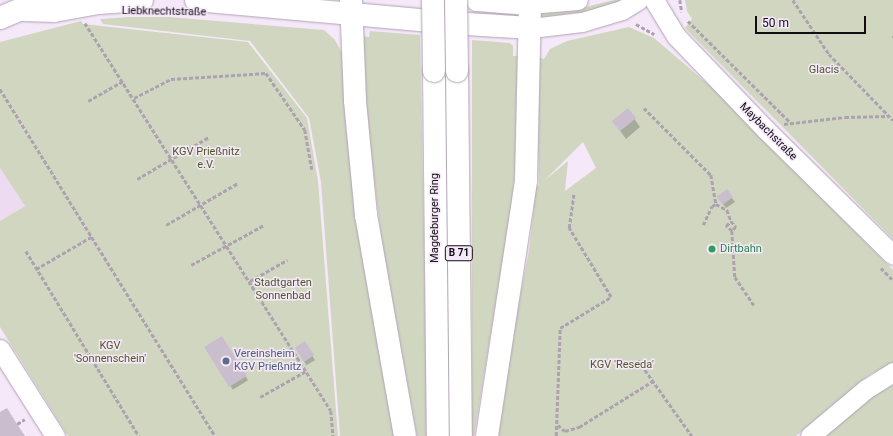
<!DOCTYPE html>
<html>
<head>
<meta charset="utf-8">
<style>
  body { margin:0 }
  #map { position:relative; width:893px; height:436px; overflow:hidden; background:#f5e8f9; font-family:Roboto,sans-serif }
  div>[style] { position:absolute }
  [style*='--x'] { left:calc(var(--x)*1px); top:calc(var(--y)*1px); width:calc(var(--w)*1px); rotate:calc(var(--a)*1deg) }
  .built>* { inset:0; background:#eddbf2 }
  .green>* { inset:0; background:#d1d6c1 }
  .shadow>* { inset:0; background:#0003; transform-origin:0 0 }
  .building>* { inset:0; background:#cabece; transform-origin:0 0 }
  .path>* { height:2.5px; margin-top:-1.25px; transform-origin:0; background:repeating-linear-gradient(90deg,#aca2b0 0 4px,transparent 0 6px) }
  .roads { filter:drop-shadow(0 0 1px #afa3b3) drop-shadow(0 0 1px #afa3b3) }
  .minor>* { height:19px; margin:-9.5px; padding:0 9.5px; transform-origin:9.5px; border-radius:9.5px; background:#fff }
  .major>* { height:22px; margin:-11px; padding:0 11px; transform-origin:11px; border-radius:11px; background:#fff }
  .highway>* { height:22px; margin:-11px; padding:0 11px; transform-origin:11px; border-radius:11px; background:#fff }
  .bridges { filter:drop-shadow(0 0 1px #afa3b3) drop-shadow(0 0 1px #afa3b3) }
  .highway-bridge>* { height:22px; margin:-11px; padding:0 11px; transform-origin:11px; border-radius:11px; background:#fff }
  .dots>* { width:11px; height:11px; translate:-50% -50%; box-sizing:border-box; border:2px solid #f5e8f9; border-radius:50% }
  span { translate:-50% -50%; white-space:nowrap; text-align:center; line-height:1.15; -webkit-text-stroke:3px #f5e8f9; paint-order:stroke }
  .shield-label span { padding:1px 3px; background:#f5e8f9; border:1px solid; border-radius:3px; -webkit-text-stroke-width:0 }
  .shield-label { font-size:10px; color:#110d13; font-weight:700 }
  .street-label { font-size:11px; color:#110d13 }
  .park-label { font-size:11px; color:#4f5825 }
  .leisure-label { font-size:11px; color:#27864d }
  .left { translate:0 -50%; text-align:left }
  .service-label { font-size:11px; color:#4e5e75 }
  .scale { position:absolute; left:755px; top:16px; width:111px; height:18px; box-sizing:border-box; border:2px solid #110d13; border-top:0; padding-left:5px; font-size:12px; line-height:14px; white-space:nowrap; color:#110d13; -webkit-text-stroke:3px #f5e8f9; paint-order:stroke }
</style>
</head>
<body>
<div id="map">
  <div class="built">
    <div style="clip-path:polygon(0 168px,25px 206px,0 221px)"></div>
  </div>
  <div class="green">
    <div style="clip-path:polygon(614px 0,624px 0,591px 11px,540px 18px,541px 12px,581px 8px)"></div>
    <div style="clip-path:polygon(685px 0,893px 0,893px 239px,685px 28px,692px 19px,687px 11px)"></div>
    <div style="clip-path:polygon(130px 17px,169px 17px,324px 30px,335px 40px,345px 58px,397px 436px,340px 436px,321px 182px,309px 118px,250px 41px,103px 24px,100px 19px)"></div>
    <div style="clip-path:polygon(81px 21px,83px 24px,248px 42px,307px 118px,318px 181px,338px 436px,68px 436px,0 327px,0 221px,25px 206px,0 168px,0 42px)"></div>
    <div style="clip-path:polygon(evenodd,629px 27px,654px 38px,716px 91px,893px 270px,893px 364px,870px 374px,796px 436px,499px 436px,502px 388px,529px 251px,536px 188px,539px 185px,537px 70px,539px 57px,544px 59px,550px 49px,567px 41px,629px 27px,583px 142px,596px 168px,565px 191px,563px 211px,568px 161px,544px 181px,583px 142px)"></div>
    <div style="clip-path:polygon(370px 31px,420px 35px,428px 436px,417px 436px,382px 243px,366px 113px,362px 36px,369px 37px)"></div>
    <div style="clip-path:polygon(472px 40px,510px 43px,513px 46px,513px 56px,518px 56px,516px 161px,511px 209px,474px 436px,472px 436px)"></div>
    <div style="clip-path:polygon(893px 383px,893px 436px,821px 436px,879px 391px)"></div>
  </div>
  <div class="shadow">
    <div style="clip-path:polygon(628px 109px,640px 127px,626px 139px,613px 121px)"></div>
    <div style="clip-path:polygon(718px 197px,732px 198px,735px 202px,726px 208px)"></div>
    <div style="left:221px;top:337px;width:51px;height:18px;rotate:58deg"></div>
    <div style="left:305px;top:343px;width:20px;height:10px;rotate:60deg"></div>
  </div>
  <div class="building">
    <div style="left:628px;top:108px;width:13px;height:21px;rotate:51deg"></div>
    <div style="left:727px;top:189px;width:10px;height:13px;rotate:53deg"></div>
    <div style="left:222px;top:336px;width:47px;height:21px;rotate:58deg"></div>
    <div style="left:305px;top:341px;width:17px;height:12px;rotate:57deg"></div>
    <div style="clip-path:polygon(7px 408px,17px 424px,25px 436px,0 436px,0 412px)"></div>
  </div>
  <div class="path">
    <div style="--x:680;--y:0;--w:12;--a:81"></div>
    <div style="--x:793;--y:0;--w:65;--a:56.3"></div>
    <div style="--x:829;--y:54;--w:92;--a:45.9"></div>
    <div style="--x:156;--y:10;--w:27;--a:2"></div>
    <div style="--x:688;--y:21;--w:144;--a:44.7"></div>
    <div style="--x:85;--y:23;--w:459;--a:57.6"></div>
    <div style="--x:331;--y:411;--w:25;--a:85"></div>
    <div style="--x:636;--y:24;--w:21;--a:29"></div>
    <div style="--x:892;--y:37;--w:1;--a:0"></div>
    <div style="--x:0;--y:89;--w:408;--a:58.2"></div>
    <div style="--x:134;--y:98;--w:42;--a:-27.2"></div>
    <div style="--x:171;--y:79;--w:95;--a:-3.6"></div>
    <div style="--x:266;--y:73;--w:69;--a:55.6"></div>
    <div style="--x:305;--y:130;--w:40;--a:80"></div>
    <div style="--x:88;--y:101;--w:40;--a:-29.7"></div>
    <div style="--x:644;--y:108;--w:95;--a:45"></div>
    <div style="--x:711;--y:175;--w:29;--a:80"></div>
    <div style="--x:716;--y:204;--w:13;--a:29"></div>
    <div style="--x:727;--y:210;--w:12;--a:70"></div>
    <div style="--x:784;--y:124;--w:61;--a:-6.5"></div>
    <div style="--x:845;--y:117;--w:43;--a:-1.3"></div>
    <div style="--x:137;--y:179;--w:83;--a:-30.3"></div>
    <div style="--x:166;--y:225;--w:83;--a:-30.3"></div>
    <div style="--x:703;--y:225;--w:21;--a:-65"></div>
    <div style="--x:712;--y:206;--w:4;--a:-27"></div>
    <div style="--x:732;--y:231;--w:8;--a:-140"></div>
    <div style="--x:726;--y:226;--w:7;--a:-45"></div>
    <div style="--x:731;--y:221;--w:8;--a:50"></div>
    <div style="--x:736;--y:227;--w:6;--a:135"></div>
    <div style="--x:732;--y:231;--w:46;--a:86.3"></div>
    <div style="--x:735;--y:277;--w:34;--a:56"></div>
    <div style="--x:26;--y:251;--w:217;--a:58.6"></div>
    <div style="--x:191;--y:265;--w:83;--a:-28.7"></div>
    <div style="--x:881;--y:268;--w:17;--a:45"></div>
    <div style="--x:36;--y:269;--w:64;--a:-30.2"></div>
    <div style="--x:250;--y:281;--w:43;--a:-29.6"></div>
    <div style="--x:638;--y:360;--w:93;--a:54.6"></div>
    <div style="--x:260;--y:397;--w:53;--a:-29.5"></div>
    <div style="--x:17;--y:424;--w:9;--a:-32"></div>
    <div style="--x:558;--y:425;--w:9;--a:41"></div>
    <div style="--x:565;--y:431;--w:15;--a:-16"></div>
    <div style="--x:579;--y:427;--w:87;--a:-31.9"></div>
    <div style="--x:556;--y:436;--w:108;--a:-87.9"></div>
    <div style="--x:560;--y:328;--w:60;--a:-31.3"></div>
    <div style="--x:611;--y:297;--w:81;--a:-121.3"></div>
    <div style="--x:569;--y:228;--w:35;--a:-82"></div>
  </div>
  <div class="roads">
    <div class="minor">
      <div style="--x:654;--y:0;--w:42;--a:58.6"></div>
      <div style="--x:676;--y:36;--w:130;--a:46.2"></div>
      <div style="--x:766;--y:130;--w:178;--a:44.5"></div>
      <div style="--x:530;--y:4;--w:48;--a:-4.8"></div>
      <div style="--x:531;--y:28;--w:51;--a:-6.7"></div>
      <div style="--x:582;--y:22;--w:42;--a:-16.7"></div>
      <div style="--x:622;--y:10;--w:19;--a:-32"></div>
      <div style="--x:0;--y:349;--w:103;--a:57.7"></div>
      <div style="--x:810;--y:436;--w:73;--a:-40"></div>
      <div style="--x:866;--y:389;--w:32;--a:-32"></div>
    </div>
    <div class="major">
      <div style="--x:196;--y:0;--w:227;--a:5.1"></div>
      <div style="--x:477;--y:0;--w:53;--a:4.3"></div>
      <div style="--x:23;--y:10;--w:31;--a:2"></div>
      <div style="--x:54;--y:11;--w:45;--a:-10.3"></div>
      <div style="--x:98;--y:3;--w:44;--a:-3.9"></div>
      <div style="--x:0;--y:18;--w:38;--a:-23"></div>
      <div style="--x:467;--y:24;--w:64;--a:3.6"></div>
    </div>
    <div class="highway">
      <div style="--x:351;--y:0;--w:101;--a:87.7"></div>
      <div style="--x:355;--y:101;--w:115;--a:84.5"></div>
      <div style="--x:366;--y:215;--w:224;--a:80"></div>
      <div style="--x:434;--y:71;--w:365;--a:89.4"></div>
      <div style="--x:457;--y:71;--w:365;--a:89.4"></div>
      <div style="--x:487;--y:436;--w:259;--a:-81.3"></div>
      <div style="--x:526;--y:180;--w:180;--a:-88.7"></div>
    </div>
  </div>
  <div class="bridges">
    <div class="highway-bridge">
      <div style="--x:433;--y:0;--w:71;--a:89.2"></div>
      <div style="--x:456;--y:0;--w:71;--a:89.2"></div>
    </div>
  </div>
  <div class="dots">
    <div style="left:712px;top:249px;background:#2e9e5b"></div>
    <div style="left:226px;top:361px;background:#5c6f8a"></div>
  </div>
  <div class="shield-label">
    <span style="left:459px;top:253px">B 71</span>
  </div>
  <div class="street-label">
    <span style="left:164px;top:12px;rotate:1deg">Liebknechtstraße</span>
    <span style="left:768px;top:132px;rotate:45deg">Maybachstraße</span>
    <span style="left:435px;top:218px;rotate:-90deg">Magdeburger Ring</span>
  </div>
  <div class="park-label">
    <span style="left:824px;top:70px">Glacis</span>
    <span style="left:206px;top:159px">KGV Prießnitz<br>e.V.</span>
    <span style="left:283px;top:290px">Stadtgarten<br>Sonnenbad</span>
    <span style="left:110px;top:353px">KGV<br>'Sonnenschein'</span>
    <span style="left:622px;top:365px">KGV 'Reseda'</span>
  </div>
  <div class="leisure-label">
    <span class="left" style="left:720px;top:249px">Dirtbahn</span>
  </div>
  <div class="service-label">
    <span class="left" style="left:234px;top:361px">Vereinsheim<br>KGV Prießnitz</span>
  </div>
  <div class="scale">50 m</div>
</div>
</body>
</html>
